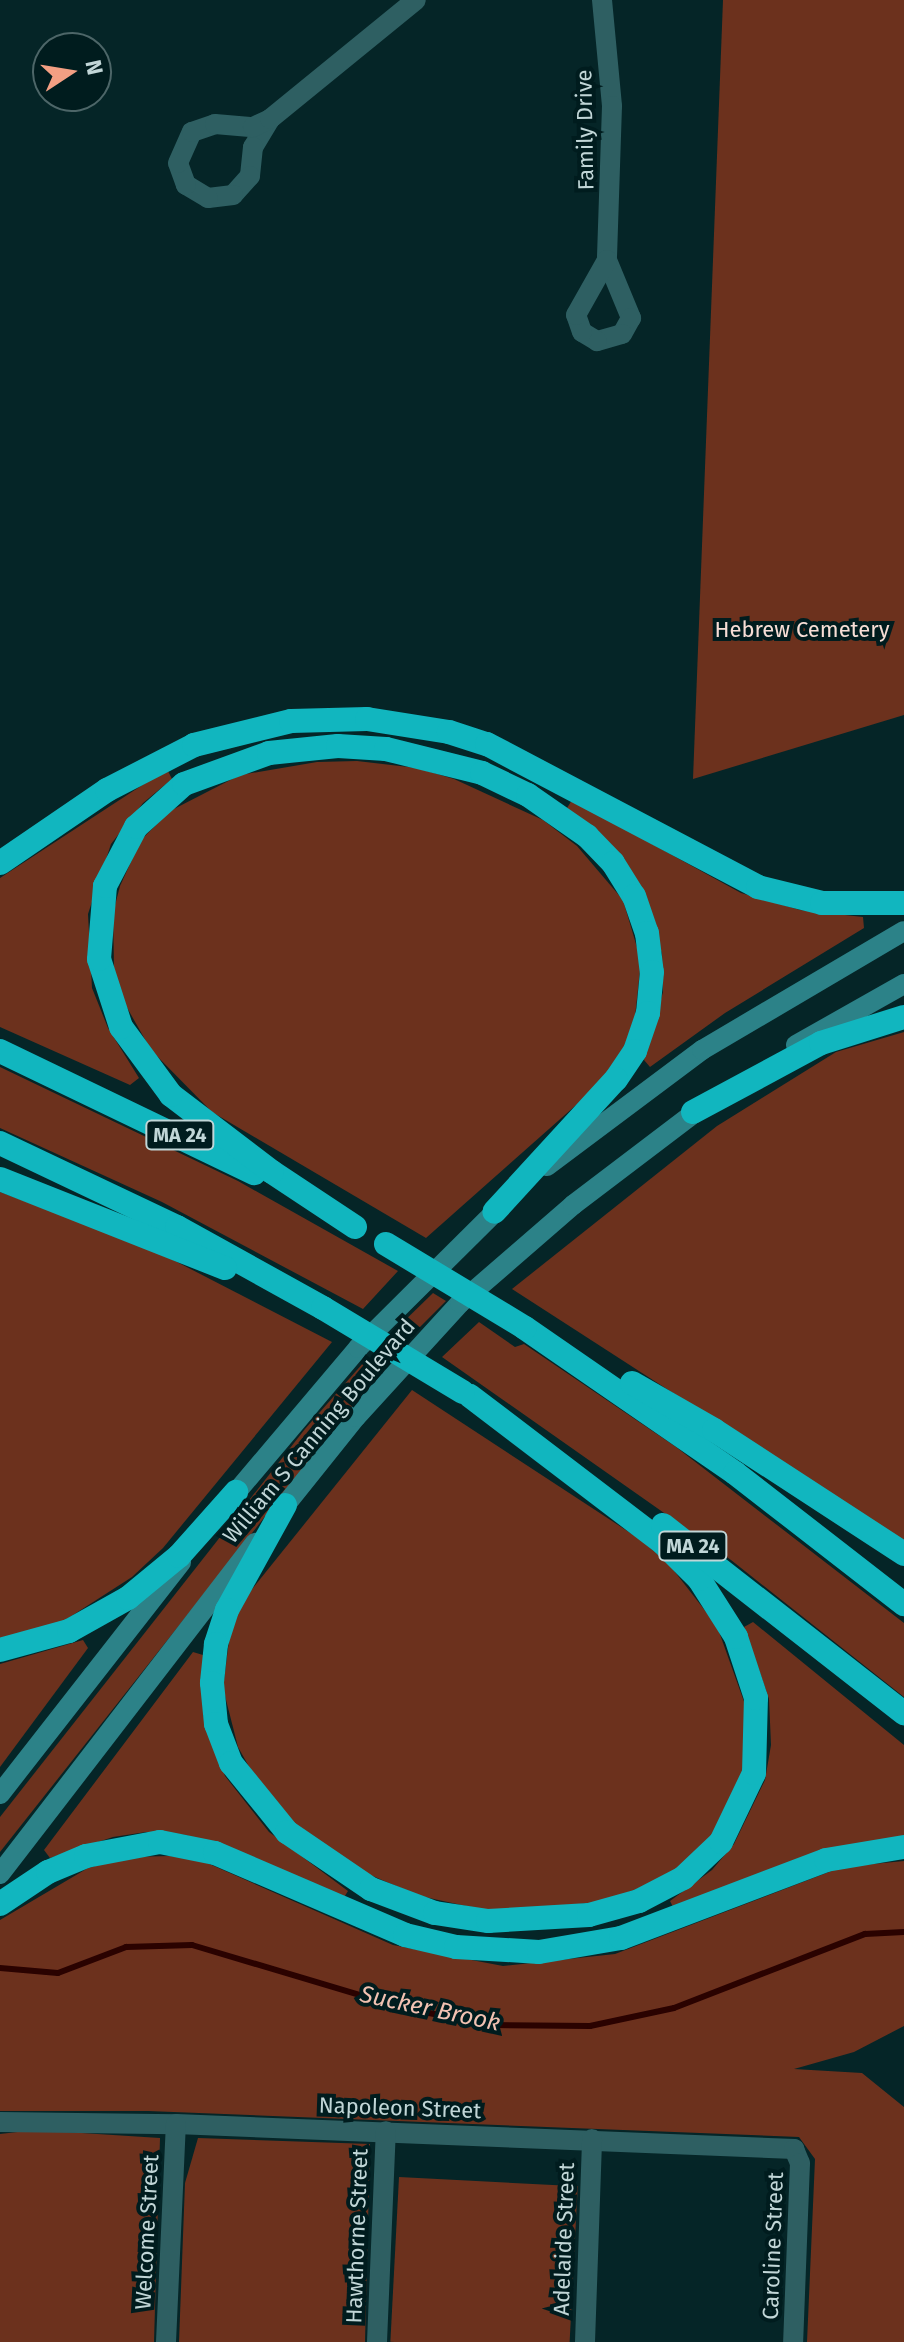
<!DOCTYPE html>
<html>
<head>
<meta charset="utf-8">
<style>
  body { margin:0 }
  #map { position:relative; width:904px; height:2342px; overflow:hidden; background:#052527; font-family:"Fira Sans",sans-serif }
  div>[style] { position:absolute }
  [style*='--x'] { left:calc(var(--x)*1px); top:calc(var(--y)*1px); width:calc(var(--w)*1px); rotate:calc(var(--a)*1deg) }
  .green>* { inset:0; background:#6c311d; transform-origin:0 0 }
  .stream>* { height:6px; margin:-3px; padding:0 3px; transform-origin:3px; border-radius:3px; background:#2a0200 }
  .street>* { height:20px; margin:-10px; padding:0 10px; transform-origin:10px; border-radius:10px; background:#2e5f62 }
  .secondary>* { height:20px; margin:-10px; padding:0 10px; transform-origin:10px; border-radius:10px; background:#2c8288 }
  .highway>* { height:24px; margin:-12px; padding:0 12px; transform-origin:12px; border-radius:12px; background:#11b6bf }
  .highway-bridge>* { height:24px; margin:-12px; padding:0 12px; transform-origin:12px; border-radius:12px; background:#11b6bf }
  span { translate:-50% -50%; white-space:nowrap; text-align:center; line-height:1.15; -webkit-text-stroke:8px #001c1e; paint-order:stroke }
  .shield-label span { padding:2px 6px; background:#001c1e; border:2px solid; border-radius:6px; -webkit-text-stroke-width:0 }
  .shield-label { font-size:20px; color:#c1d6d7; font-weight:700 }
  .street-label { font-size:22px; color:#c1d6d7 }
  .park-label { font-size:22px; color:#f7ded6 }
  .water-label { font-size:24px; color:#f1c2b2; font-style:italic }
  .north { position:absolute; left:32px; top:32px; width:80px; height:80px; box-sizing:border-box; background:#001c1e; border:2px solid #4d6668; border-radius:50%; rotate:78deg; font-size:22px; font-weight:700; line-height:32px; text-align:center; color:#c1d6d7 }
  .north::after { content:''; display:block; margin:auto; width:28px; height:36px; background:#f39f83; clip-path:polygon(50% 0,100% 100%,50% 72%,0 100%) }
</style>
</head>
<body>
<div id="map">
  <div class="green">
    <div style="clip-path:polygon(723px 0,904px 0,904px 715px,693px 779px)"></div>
    <div style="clip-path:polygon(357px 761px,417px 768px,454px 779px,543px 820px,577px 846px,623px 900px,641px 961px,634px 1026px,610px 1075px,426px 1238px,212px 1112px,151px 1050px,121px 997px,114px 968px,113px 913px,120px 886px,141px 840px,170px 811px,240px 775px,317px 762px)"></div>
    <div style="clip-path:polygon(167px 769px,172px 779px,143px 803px,111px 844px,88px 914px,92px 988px,108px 1028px,139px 1078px,130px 1085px,0 1027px,0 878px)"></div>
    <div style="clip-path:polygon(572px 800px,741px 893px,800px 910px,863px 917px,864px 928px,725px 1013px,650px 1067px,644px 1060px,663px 992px,662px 954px,645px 894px,611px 844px,567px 808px)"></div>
    <div style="clip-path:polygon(904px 1032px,904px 1542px,512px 1289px,717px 1126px,836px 1052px)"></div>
    <div style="clip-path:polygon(0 1067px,238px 1181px,398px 1271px,363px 1309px,162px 1202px,0 1128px)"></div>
    <div style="clip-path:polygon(0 1192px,146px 1246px,332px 1342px,163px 1548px,132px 1577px,59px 1624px,0 1642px)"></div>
    <div style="clip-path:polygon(433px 1293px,446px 1301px,410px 1337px,396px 1329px)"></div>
    <div style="clip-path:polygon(479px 1322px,515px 1347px,524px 1344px,676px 1447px,904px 1623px,904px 1697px,731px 1560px,442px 1357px)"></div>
    <div style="clip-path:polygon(364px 1362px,380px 1371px,0 1852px,0 1817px,305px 1429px)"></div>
    <div style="clip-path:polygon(412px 1390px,641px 1540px,668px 1563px,717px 1626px,747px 1710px,745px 1769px,710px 1841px,669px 1876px,605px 1902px,489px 1911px,420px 1896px,356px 1869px,290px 1820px,260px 1786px,238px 1747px,223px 1688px,230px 1633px,245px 1598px)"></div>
    <div style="clip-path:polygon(753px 1622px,904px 1745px,904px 1837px,826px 1849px,674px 1909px,670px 1901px,712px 1870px,734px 1844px,765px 1780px,771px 1745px,769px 1699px,744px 1627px)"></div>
    <div style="clip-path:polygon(83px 1640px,88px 1648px,0 1767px,0 1664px)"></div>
    <div style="clip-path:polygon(193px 1652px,203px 1655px,203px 1715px,225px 1776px,269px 1832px,348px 1891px,343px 1899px,186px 1835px,146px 1832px,113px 1837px,50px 1858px,44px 1850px)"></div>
    <div style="clip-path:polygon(170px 1856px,198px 1859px,393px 1945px,503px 1966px,615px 1954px,842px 1867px,904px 1861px,904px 2026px,854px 2052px,794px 2069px,862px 2073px,904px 2107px,904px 2342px,807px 2342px,815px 2159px,799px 2137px,148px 2111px,0 2111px,0 1920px,88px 1868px,128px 1857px)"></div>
    <div style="clip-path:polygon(35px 2130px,160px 2138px,154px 2342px,0 2342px,0 2134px)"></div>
    <div style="clip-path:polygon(198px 2138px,370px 2144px,365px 2342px,179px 2342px,185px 2183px)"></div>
    <div style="left:399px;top:2177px;width:179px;height:165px;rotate:3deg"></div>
  </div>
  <div class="stream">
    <div style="--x:0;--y:1968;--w:58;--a:4.9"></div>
    <div style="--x:58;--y:1973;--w:73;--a:-20.9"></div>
    <div style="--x:126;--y:1947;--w:66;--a:-1.7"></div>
    <div style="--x:192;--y:1945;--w:220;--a:16.6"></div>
    <div style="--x:403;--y:2008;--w:90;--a:10.9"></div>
    <div style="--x:491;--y:2025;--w:99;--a:0.6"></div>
    <div style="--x:590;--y:2026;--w:86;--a:-12.1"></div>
    <div style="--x:674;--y:2008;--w:205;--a:-21.2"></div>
    <div style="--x:865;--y:1934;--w:39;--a:-3"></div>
  </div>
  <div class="street">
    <div style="--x:602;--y:0;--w:106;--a:84.6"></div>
    <div style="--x:612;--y:106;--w:154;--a:91.9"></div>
    <div style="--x:270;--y:119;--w:33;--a:121"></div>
    <div style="--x:253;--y:147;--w:29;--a:96"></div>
    <div style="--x:250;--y:176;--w:25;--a:132"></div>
    <div style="--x:233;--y:195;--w:25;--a:173"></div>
    <div style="--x:208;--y:198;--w:26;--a:-149"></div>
    <div style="--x:186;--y:185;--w:23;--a:-110"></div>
    <div style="--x:178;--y:163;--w:34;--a:-66"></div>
    <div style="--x:192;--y:132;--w:24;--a:-19"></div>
    <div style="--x:215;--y:124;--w:38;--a:5"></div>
    <div style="--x:253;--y:127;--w:19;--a:-25"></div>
    <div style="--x:270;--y:119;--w:188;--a:-39.2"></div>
    <div style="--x:607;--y:260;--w:63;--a:67.5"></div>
    <div style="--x:631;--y:318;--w:18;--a:119"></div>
    <div style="--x:622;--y:334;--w:26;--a:164"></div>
    <div style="--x:597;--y:341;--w:17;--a:-149"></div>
    <div style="--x:582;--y:332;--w:18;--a:-109"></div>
    <div style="--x:576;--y:315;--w:63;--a:-60.6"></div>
    <div style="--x:0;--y:2122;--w:176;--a:0.7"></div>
    <div style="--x:176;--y:2124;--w:619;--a:2.32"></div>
    <div style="--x:794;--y:2149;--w:15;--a:67"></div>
    <div style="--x:800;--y:2163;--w:179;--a:92.2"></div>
    <div style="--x:166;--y:2342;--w:218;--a:-87.4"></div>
    <div style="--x:377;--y:2342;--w:211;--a:-87.6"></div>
    <div style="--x:585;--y:2342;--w:203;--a:-88"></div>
  </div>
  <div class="secondary">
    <div style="--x:796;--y:1045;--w:124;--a:-29.5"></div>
    <div style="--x:547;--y:1166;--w:194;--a:-36.8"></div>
    <div style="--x:702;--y:1050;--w:234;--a:-30.5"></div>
    <div style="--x:228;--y:1502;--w:202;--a:-49.8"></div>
    <div style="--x:358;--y:1348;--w:207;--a:-44.8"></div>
    <div style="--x:275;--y:1518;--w:129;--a:-51.3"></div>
    <div style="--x:356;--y:1417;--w:154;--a:-47.6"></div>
    <div style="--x:460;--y:1303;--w:150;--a:-40.9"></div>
    <div style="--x:573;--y:1205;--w:167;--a:-37.2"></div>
    <div style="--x:0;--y:1794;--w:294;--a:-52"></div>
    <div style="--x:0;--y:1874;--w:418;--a:-52.4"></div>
  </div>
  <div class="highway">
    <div style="--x:0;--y:863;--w:130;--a:-34.3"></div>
    <div style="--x:107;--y:790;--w:98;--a:-27.3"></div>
    <div style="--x:194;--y:745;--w:100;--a:-13.9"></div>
    <div style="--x:291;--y:721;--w:76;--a:-1.5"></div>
    <div style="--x:367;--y:719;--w:83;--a:9"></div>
    <div style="--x:449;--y:732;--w:40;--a:18"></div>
    <div style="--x:487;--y:744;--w:306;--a:27.8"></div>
    <div style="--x:758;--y:887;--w:66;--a:14"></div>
    <div style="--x:822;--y:903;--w:82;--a:0"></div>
    <div style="--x:0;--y:1051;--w:282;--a:25.7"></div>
    <div style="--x:693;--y:1112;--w:145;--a:-28.3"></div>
    <div style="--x:821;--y:1043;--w:87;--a:-17.4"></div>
    <div style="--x:0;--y:1143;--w:196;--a:25.4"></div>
    <div style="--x:177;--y:1227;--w:167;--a:29"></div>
    <div style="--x:0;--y:1179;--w:242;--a:21.6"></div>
    <div style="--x:355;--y:1227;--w:100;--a:-146.5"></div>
    <div style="--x:272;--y:1172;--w:127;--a:-142.7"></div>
    <div style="--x:171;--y:1095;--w:84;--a:-126.3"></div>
    <div style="--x:121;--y:1027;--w:71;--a:-107.9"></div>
    <div style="--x:99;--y:959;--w:73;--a:-85.3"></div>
    <div style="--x:105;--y:886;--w:67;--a:-62.3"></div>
    <div style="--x:136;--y:827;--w:64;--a:-41.9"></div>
    <div style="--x:184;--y:784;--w:90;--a:-20"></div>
    <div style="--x:269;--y:753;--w:69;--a:-5.8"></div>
    <div style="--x:338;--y:746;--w:48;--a:3.6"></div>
    <div style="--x:386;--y:749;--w:99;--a:14"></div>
    <div style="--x:482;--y:773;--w:51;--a:25.6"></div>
    <div style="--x:528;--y:795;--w:72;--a:34.8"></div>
    <div style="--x:587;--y:836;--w:37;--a:46"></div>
    <div style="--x:613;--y:863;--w:39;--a:58"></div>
    <div style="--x:634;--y:896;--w:39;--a:71"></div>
    <div style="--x:647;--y:933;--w:39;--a:83"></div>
    <div style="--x:652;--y:972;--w:41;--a:95.6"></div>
    <div style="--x:648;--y:1013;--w:40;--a:108.9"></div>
    <div style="--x:635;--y:1051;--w:34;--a:124"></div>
    <div style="--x:616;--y:1079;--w:180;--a:132.5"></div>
    <div style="--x:525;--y:1328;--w:255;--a:34.6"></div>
    <div style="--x:735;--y:1473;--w:214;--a:37.8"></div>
    <div style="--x:632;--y:1383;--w:95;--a:29.8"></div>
    <div style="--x:714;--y:1430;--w:227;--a:33.1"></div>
    <div style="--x:285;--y:1505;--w:120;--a:118.9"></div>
    <div style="--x:227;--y:1610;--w:36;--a:108"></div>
    <div style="--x:216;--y:1644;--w:39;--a:96"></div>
    <div style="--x:212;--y:1683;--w:41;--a:84.4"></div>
    <div style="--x:216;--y:1724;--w:42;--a:69"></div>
    <div style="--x:231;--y:1763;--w:89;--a:50.9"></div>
    <div style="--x:287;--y:1832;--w:102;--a:34.2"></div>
    <div style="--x:371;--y:1889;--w:68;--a:20.6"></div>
    <div style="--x:435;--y:1913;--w:54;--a:8.6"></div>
    <div style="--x:488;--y:1921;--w:101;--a:-3.4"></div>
    <div style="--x:589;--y:1915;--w:52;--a:-15.6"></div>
    <div style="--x:639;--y:1901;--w:50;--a:-27.6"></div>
    <div style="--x:683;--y:1878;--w:52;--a:-43.5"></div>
    <div style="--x:721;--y:1842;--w:76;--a:-64.4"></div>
    <div style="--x:754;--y:1773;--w:75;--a:-88.5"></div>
    <div style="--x:756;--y:1698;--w:64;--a:-108.2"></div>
    <div style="--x:736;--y:1637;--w:69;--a:-122.5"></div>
    <div style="--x:699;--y:1579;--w:51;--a:-135"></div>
    <div style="--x:663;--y:1543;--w:243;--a:-142.7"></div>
    <div style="--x:663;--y:1525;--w:306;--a:38"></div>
    <div style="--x:0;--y:1650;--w:72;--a:-15.4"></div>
    <div style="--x:69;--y:1631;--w:68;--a:-29.2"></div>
    <div style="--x:128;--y:1598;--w:66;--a:-39.5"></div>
    <div style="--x:179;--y:1556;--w:86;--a:-48.3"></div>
    <div style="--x:0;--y:1904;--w:58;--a:-33.7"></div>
    <div style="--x:48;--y:1872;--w:41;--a:-22.8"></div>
    <div style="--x:86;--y:1856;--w:75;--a:-10.7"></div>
    <div style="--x:160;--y:1842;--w:56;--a:11.3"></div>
    <div style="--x:215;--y:1853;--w:207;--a:23.3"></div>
    <div style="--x:405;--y:1935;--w:52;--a:13.2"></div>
    <div style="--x:456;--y:1947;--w:83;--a:3.4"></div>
    <div style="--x:539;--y:1952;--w:83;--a:-9.7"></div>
    <div style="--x:621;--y:1938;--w:219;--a:-20.8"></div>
    <div style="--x:826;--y:1860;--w:79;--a:-9.5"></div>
  </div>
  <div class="highway-bridge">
    <div style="--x:386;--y:1244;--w:162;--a:31.1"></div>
    <div style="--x:323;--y:1308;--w:163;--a:31"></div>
  </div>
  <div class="shield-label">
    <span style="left:180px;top:1135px">MA 24</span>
    <span style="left:693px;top:1546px">MA 24</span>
  </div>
  <div class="street-label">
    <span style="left:585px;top:130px;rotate:-91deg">Family Drive</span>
    <span style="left:319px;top:1431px;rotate:-50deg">William S Canning Boulevard</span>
    <span style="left:400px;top:2108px;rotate:2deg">Napoleon Street</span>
    <span style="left:147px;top:2232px;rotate:-87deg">Welcome Street</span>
    <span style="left:357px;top:2236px;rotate:-88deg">Hawthorne Street</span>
    <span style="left:564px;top:2239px;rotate:-88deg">Adelaide Street</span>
    <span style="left:773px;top:2246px;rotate:-88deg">Caroline Street</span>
  </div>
  <div class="park-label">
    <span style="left:802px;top:630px">Hebrew Cemetery</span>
  </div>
  <div class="water-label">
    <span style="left:430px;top:2009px;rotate:12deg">Sucker Brook</span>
  </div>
  <div class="north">N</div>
</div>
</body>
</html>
